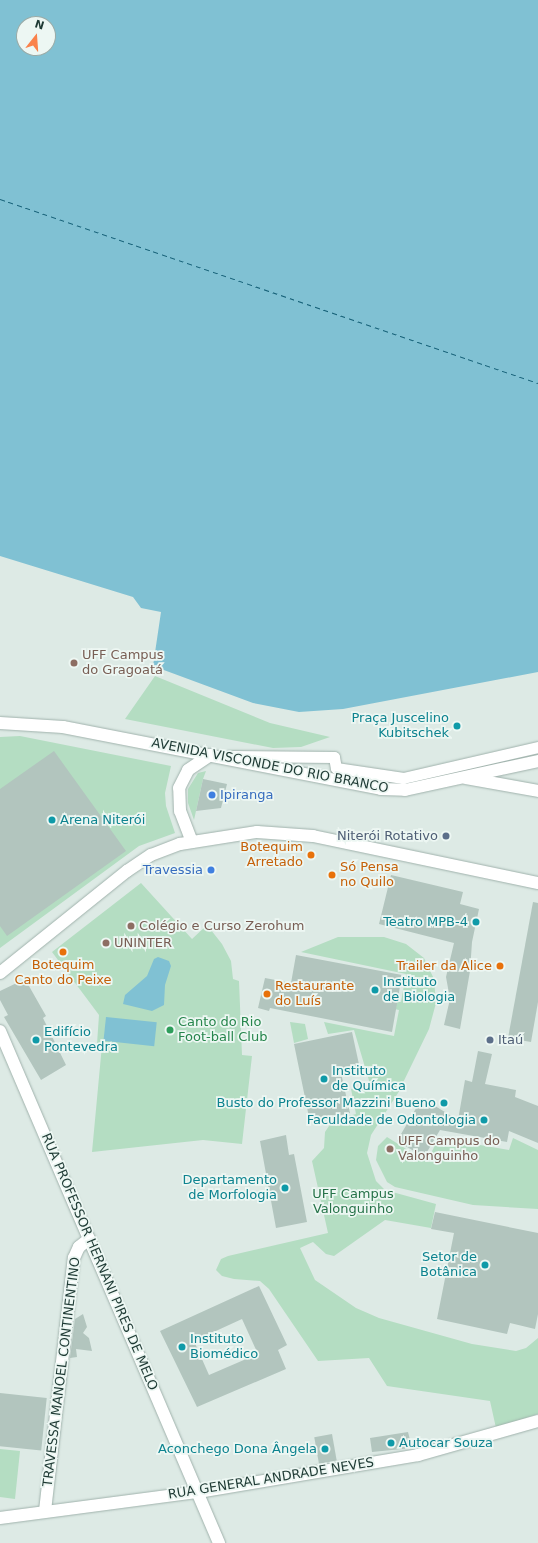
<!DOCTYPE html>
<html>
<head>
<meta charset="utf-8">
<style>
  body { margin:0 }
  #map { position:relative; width:538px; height:1543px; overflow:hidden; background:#ddeae5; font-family:"DejaVu Sans",sans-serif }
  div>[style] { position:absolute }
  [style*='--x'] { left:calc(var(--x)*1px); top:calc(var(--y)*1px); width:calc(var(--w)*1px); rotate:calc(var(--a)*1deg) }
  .green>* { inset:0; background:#b4ddc2 }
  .water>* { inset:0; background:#80c1d3; transform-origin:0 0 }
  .ferry>* { height:1px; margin-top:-0.5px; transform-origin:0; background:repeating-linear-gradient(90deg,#166178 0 5px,transparent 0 9px) }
  .building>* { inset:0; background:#b2c5be; transform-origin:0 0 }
  .roads { filter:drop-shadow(0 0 1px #a0b2ac) drop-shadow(0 0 1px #a0b2ac) }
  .pedestrian>* { height:11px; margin:-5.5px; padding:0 5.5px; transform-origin:5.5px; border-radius:5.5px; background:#fff }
  .minor>* { height:12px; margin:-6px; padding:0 6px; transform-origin:6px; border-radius:6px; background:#fff }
  .tertiary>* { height:12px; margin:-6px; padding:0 6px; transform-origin:6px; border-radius:6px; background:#fff }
  .secondary>* { height:12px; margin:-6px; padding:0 6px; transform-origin:6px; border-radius:6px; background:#fff }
  .dots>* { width:11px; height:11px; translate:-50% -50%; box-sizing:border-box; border:2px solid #edf7f3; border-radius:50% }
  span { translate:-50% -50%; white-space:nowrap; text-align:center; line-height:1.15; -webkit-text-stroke:3.5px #edf7f3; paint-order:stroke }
  .education-label { font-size:13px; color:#785e54 }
  .left { translate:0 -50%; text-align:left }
  .culture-label { font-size:13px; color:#0d838f }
  .right { translate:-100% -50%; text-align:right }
  .street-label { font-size:13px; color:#1e3a34 }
  .shop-label { font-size:13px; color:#366cbe }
  .service-label { font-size:13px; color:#4e5e75 }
  .food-label { font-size:13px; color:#c56008 }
  .leisure-label { font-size:13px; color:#27864d }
  .park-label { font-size:13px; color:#267349 }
  .north { position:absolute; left:16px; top:16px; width:40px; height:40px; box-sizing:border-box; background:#edf7f3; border:1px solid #9aaba7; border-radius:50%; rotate:17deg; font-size:11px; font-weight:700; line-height:16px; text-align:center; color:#1e3a34 }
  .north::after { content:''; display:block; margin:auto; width:14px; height:18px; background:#fa824b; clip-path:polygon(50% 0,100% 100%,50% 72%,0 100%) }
</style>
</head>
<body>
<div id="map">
  <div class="green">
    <div style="clip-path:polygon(155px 676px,270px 723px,330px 737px,301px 747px,273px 748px,125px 719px)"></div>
    <div style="clip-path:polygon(20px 736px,171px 766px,165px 793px,166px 806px,175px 833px,139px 846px,0 948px,0 737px)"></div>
    <div style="clip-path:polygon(206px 771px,203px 779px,194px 820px,188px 803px,188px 789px,198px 773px)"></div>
    <div style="clip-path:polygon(141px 883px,192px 939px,207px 925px,222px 944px,231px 961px,233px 979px,239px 981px,242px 1055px,252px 1056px,242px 1144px,203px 1140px,92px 1152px,102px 1045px,97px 1044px,99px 1015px,52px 952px)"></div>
    <div style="clip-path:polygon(338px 937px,384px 937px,406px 944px,424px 958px,434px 979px,436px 1003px,429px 1029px,398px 1093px,371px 1135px,367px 1153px,376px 1181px,385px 1190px,436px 1204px,431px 1228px,385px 1220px,334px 1256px,326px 1254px,313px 1242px,300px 1248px,315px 1280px,356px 1308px,379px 1318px,472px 1344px,516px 1351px,526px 1348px,538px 1338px,538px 1414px,496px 1428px,490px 1401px,387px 1386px,369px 1358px,318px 1361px,269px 1289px,260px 1281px,234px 1279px,222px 1276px,216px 1270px,221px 1259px,228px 1256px,328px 1233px,312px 1161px,324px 1148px,325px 1132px,333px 1120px,356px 1114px,351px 1089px,370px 1084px,354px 1030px,328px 1034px,324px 1022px,394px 1036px,399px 1010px,331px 995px,332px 988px,401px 1002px,406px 974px,301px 952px)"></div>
    <div style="clip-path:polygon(290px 1022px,305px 1024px,308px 1039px,294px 1043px)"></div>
    <div style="clip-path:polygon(387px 1137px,427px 1162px,435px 1145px,445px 1139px,509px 1150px,513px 1138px,538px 1150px,538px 1209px,473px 1205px,395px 1187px,387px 1182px,376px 1160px,378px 1146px)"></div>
    <div style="clip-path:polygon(0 1449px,20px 1451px,15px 1499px,0 1497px)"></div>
  </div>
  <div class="water">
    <div style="clip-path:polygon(evenodd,0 0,538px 0,538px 672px,343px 709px,299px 712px,253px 703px,153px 666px,161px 612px,141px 608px,133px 597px,0 556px,0 0,24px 24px,48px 24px,48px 48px,24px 48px,24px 24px)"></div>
    <div style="clip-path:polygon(158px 957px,169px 961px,171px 966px,165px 985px,164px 1005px,152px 1011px,123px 1004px,125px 995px,147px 976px,154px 959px)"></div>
    <div style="left:106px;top:1017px;width:51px;height:24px;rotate:6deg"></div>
  </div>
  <div class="ferry">
    <div style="--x:0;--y:199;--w:569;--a:18.88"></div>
  </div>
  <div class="building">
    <div style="clip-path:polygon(54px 751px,126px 851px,7px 936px,0 926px,0 789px)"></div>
    <div style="clip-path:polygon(203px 779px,227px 784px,221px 808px,196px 811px)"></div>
    <div style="clip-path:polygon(391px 875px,463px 892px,460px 904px,479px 909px,472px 942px,470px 971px,460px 1029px,444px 1025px,450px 999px,446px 977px,454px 943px,379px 924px)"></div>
    <div style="clip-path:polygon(533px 902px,538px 903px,538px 1002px,531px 1042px,508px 1038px)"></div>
    <div style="clip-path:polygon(296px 955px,402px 975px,392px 1032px,270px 1008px,269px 1011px,258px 1008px,265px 978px,291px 983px)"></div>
    <div style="clip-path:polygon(25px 979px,46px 1016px,43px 1018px,66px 1065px,41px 1080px,4px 1017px,8px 1015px,0 1000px,0 991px)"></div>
    <div style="clip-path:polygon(352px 1032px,360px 1069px,341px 1073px,350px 1113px,310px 1122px,294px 1044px)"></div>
    <div style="clip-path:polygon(478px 1051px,492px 1054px,485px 1084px,516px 1090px,515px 1097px,538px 1106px,538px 1143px,509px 1131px,507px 1142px,440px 1130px,424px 1157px,397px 1141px,422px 1098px,458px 1120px,465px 1080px,472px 1082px)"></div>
    <div style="clip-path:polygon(286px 1135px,289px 1155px,294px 1154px,307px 1222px,276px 1228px,260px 1141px)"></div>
    <div style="clip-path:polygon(435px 1212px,538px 1233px,538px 1314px,535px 1329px,510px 1323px,507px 1334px,437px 1319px,454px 1233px,431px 1229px)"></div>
    <div style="clip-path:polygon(evenodd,259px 1286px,287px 1345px,278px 1350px,286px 1369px,197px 1407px,160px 1331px,259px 1286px,242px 1319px,258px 1354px,209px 1375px,194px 1341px,242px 1319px)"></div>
    <div style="clip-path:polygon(83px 1314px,87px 1327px,83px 1333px,89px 1338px,92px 1351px,76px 1349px,77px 1357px,70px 1358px,75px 1319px)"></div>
    <div style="left:0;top:1393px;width:47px;height:53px;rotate:6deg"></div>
    <div style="clip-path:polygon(408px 1432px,412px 1448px,372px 1452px,370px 1438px)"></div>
    <div style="left:332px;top:1434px;width:27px;height:18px;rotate:80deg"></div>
  </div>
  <div class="roads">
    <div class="pedestrian">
      <div style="--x:229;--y:756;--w:105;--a:0.5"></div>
      <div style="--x:334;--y:757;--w:11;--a:80"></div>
      <div style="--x:336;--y:768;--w:68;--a:8.5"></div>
      <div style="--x:403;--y:778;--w:139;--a:-12.9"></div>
    </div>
    <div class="minor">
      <div style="--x:45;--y:1511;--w:255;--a:-83.5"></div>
      <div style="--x:74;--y:1258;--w:12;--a:-66"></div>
      <div style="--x:79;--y:1247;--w:13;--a:-39"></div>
    </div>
    <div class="tertiary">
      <div style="--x:466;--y:778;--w:73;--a:10.2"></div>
      <div style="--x:192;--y:842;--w:33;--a:-111"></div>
      <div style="--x:180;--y:811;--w:23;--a:-92"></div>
      <div style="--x:179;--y:788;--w:20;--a:-63"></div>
      <div style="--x:188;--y:770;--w:27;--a:-34"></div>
      <div style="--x:0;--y:973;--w:163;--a:-38.8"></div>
      <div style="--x:127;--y:871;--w:29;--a:-34"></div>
      <div style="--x:151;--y:855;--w:31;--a:-21"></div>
      <div style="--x:180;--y:844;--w:78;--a:-8.9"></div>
      <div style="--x:257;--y:832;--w:56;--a:4.1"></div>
      <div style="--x:313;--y:836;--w:230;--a:11.8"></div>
      <div style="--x:0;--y:1031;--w:557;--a:66.84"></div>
      <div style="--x:0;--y:1518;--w:200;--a:-7.5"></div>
      <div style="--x:198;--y:1492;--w:223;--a:-9.5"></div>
      <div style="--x:418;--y:1455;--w:125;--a:-15.8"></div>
    </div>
    <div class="secondary">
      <div style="--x:0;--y:723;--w:63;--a:3.6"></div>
      <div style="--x:63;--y:727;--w:324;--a:11"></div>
      <div style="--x:381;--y:789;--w:24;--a:2"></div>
      <div style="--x:405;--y:790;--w:136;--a:-12.3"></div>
    </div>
  </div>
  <div class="dots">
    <div style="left:74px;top:663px;background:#8d6e63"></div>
    <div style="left:457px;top:726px;background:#0f9aa8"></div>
    <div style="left:212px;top:795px;background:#3f7fe0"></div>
    <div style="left:52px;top:820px;background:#0f9aa8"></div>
    <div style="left:446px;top:836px;background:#5c6f8a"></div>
    <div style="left:311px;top:855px;background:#e8710a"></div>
    <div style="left:211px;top:870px;background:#3f7fe0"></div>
    <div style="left:332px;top:875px;background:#e8710a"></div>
    <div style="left:476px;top:922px;background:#0f9aa8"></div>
    <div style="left:131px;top:926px;background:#8d6e63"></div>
    <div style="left:106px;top:943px;background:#8d6e63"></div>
    <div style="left:63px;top:952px;background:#e8710a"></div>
    <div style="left:500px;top:966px;background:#e8710a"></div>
    <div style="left:375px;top:990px;background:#0f9aa8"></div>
    <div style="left:267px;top:994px;background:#e8710a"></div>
    <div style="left:170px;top:1030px;background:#2e9e5b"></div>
    <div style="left:36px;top:1040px;background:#0f9aa8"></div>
    <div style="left:490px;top:1040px;background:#5c6f8a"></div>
    <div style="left:324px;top:1079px;background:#0f9aa8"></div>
    <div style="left:444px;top:1103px;background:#0f9aa8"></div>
    <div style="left:484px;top:1120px;background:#0f9aa8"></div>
    <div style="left:390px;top:1149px;background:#8d6e63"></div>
    <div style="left:285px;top:1188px;background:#0f9aa8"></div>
    <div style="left:485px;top:1265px;background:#0f9aa8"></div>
    <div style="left:182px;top:1347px;background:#0f9aa8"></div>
    <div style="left:391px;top:1443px;background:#0f9aa8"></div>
    <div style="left:325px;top:1449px;background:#0f9aa8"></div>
  </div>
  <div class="education-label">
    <span class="left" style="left:82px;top:663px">UFF Campus<br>do Gragoatá</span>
    <span class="left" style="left:139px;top:926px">Colégio e Curso Zerohum</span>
    <span class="left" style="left:114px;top:943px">UNINTER</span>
    <span class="left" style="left:398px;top:1149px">UFF Campus do<br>Valonguinho</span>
  </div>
  <div class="culture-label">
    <span class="right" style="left:449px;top:726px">Praça Juscelino<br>Kubitschek</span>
    <span class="left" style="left:60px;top:820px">Arena Niterói</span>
    <span class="right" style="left:468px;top:922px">Teatro MPB-4</span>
    <span class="left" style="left:383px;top:990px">Instituto<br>de Biologia</span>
    <span class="left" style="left:44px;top:1040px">Edifício<br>Pontevedra</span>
    <span class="left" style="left:332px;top:1079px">Instituto<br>de Química</span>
    <span class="right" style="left:436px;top:1103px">Busto do Professor Mazzini Bueno</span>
    <span class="right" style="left:476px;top:1120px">Faculdade de Odontologia</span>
    <span class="right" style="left:277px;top:1188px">Departamento<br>de Morfologia</span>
    <span class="right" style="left:477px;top:1265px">Setor de<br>Botânica</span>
    <span class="left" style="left:190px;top:1347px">Instituto<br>Biomédico</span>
    <span class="left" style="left:399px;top:1443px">Autocar Souza</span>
    <span class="right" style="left:317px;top:1449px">Aconchego Dona Ângela</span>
  </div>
  <div class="street-label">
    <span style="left:270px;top:766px;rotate:11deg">AVENIDA VISCONDE DO RIO BRANCO</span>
    <span style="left:99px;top:1262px;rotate:67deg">RUA PROFESSOR HERNANI PIRES DE MELO</span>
    <span style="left:62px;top:1372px;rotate:-83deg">TRAVESSA MANOEL CONTINENTINO</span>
    <span style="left:271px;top:1479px;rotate:-9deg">RUA GENERAL ANDRADE NEVES</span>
  </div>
  <div class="shop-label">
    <span class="left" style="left:220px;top:795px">Ipiranga</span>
    <span class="right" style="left:203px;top:870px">Travessia</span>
  </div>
  <div class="service-label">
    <span class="right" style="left:438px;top:836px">Niterói Rotativo</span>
    <span class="left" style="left:498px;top:1040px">Itaú</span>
  </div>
  <div class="food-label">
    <span class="right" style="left:303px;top:855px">Botequim<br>Arretado</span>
    <span class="left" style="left:340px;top:875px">Só Pensa<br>no Quilo</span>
    <span style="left:63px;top:973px">Botequim<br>Canto do Peixe</span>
    <span class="right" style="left:492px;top:966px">Trailer da Alice</span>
    <span class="left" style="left:275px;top:994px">Restaurante<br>do Luís</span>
  </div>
  <div class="leisure-label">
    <span class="left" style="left:178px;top:1030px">Canto do Rio<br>Foot-ball Club</span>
  </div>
  <div class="park-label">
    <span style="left:353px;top:1202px">UFF Campus<br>Valonguinho</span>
  </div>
  <div class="north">N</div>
</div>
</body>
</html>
